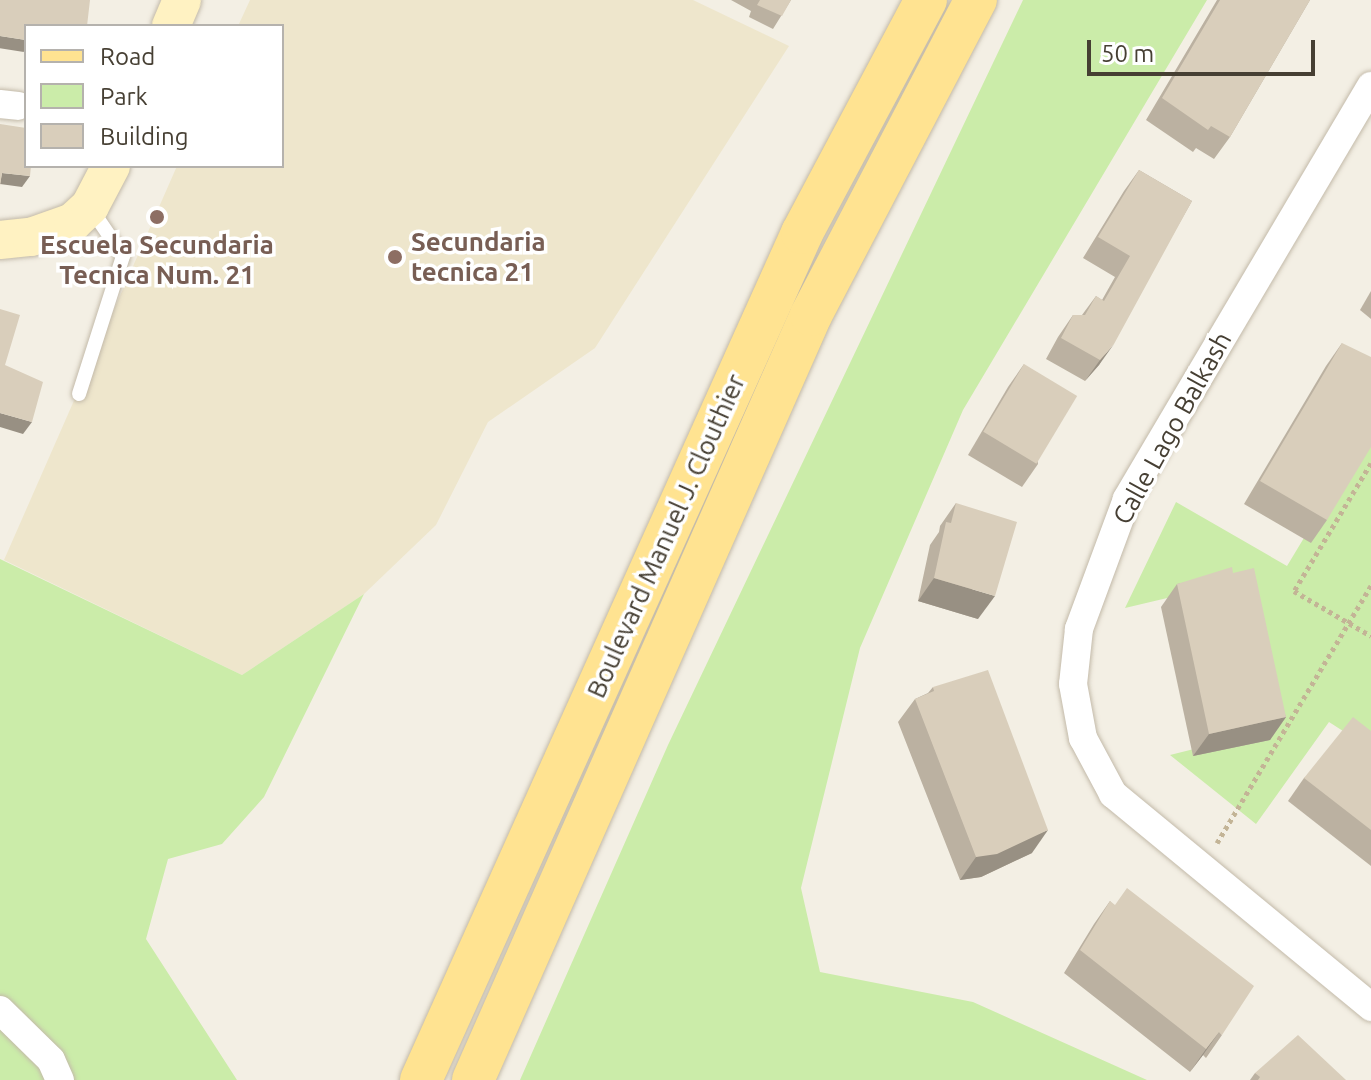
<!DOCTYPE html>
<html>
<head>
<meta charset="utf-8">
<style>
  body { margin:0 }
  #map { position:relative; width:1371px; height:1080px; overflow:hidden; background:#f3efe4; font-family:Ubuntu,sans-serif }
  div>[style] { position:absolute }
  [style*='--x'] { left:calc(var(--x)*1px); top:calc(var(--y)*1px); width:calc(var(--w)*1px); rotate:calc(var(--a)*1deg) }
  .education>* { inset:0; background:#eee6cc }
  .green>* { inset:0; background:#cbeca9 }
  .path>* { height:5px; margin-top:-2.5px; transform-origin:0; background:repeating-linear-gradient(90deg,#c3b496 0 4px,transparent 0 8px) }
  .roads { filter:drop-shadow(0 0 2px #c3baa9) drop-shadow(0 0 2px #c3baa9) }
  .lane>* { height:14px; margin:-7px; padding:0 7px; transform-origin:7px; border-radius:7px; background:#fff }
  .street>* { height:28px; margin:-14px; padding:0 14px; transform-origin:14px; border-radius:14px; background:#fff }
  .secondary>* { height:38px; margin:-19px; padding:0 19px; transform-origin:19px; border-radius:19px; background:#fff2c2 }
  .primary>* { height:42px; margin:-21px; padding:0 21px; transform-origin:21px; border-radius:21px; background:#ffe391 }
  .wall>* { inset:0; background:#bbb1a1 }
  .shaded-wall>* { inset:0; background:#989083; transform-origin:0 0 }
  .building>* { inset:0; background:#d9cebb; transform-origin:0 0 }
  .dots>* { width:22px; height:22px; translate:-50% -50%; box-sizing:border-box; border:4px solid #fff; border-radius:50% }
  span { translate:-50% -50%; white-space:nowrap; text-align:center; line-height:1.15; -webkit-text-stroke:7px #fff; paint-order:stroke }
  .education-label { font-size:26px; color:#785e54; font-weight:700 }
  .left { translate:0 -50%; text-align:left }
  .street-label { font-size:26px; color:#463f33 }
  .legend { position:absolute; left:24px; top:24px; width:260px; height:144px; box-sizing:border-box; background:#fff; border:2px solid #b5b2ad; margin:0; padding:10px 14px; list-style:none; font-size:24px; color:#463f33 }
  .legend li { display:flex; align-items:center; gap:16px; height:40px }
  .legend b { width:40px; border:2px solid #b5b2ad }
  .scale { position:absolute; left:1087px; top:40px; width:228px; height:36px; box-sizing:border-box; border:4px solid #463f33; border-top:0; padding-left:10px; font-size:24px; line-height:28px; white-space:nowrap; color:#463f33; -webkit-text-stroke:6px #fff; paint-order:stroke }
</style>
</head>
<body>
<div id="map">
  <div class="education">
    <div style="clip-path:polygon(250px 0,693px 0,789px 46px,595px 348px,488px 422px,436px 525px,364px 594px,242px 675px,4px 560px,177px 166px,282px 166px,282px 26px,238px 26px)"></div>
  </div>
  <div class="green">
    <div style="clip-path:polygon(1023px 0,1207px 0,963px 410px,860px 648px,801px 888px,820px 972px,973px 1002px,1147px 1080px,520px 1080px,668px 745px)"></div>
    <div style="clip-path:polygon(1371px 427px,1371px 749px,1329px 722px,1256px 824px,1170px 755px,1270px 730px,1239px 581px,1125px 608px,1176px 502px,1287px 566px)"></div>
    <div style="clip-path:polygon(0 559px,242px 675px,364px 594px,264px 797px,222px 844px,168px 859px,146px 939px,237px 1080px,0 1080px)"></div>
  </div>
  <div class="path">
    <div style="--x:1371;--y:463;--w:149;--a:121"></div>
    <div style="--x:1294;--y:591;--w:89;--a:30.3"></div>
    <div style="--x:1217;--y:843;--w:300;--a:-59.1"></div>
  </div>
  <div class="roads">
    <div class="lane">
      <div style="--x:79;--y:394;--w:145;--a:-72.3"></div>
      <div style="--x:123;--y:256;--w:59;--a:-124"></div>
    </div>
    <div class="street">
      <div style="--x:1371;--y:86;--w:480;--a:120.6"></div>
      <div style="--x:1127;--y:499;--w:139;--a:110.3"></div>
      <div style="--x:1079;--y:629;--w:55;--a:96.2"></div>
      <div style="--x:1073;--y:684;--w:55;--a:79.5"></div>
      <div style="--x:1083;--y:738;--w:64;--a:61.8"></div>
      <div style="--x:1113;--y:794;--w:335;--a:39.5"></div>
      <div style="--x:0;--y:104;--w:18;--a:6"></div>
      <div style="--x:0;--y:1010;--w:71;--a:44.4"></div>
      <div style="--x:51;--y:1060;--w:22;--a:66"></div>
    </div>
    <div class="secondary">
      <div style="--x:171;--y:26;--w:28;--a:-67"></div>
      <div style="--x:0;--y:240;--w:31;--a:-6"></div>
      <div style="--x:31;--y:237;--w:45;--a:-19.7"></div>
      <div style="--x:73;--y:222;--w:23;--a:-43"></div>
      <div style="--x:90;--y:206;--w:45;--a:-62.3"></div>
    </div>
    <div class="primary">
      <div style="--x:421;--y:1080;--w:929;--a:-65.78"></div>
      <div style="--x:802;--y:233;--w:264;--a:-62"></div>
      <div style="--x:473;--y:1080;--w:836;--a:-66.16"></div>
      <div style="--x:811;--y:315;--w:356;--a:-62.4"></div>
    </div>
  </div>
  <div class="wall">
    <div style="clip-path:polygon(731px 0,791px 0,773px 29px,749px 17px,751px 11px)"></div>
    <div style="clip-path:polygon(1217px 0,1310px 0,1230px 137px,1214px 159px,1196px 148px,1193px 152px,1146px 120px)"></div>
    <div style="clip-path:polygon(1139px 170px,1192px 201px,1099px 365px,1085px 381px,1046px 359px,1058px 337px,1073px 315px,1082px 315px,1096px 296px,1102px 300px,1115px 277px,1083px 258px,1124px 191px)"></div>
    <div style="clip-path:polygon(1371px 291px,1371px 319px,1360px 310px)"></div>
    <div style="clip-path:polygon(1342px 343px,1327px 520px,1311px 543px,1244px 504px,1326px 366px)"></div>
    <div style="clip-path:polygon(1024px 364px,1038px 464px,1022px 487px,968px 455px,1008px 387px)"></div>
    <div style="clip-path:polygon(956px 503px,978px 619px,918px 601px,930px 545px,939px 532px,940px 526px)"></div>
    <div style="clip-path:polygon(1233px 573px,1286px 717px,1270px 740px,1193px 756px,1161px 607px,1177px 584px)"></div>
    <div style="clip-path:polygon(933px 687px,1032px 853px,981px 877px,960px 880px,898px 722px,915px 699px,928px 693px)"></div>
    <div style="clip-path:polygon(1371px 731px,1371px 866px,1288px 801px,1304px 778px)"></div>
    <div style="clip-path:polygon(1110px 901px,1222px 1035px,1206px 1058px,1203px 1055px,1190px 1072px,1064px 973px,1094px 924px)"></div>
    <div style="clip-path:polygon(1255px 1073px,1346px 1080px,1250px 1080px)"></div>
  </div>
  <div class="shaded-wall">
    <div style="left:0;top:36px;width:26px;height:12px;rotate:9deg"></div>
    <div style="clip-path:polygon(2px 173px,30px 176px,22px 187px,0 184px)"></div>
    <div style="clip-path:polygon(1114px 344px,1099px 365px,1085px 381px,1100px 360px)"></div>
    <div style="clip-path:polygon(0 413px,32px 422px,23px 434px,0 427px)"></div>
    <div style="clip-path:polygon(934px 578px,995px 596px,978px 619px,918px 601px)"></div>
    <div style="clip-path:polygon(1286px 717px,1270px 740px,1193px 756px,1209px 734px)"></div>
    <div style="clip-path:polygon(1048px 830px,1032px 853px,981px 877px,960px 880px,976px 857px)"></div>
    <div style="clip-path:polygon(1219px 1032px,1203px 1055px,1190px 1072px,1206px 1049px)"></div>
  </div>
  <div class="building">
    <div style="clip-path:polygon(0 0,90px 0,87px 26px,26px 26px,26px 40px,0 36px)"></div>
    <div style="clip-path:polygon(760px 0,791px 0,782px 16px,757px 5px)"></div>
    <div style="clip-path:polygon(1220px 0,1310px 0,1230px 137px,1211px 126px,1208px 130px,1162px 98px)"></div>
    <div style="clip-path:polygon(0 124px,26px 128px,26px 166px,31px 166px,30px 176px,2px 173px,0 186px)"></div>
    <div style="clip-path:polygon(1139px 170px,1192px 201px,1114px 344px,1100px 360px,1061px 338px,1073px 315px,1085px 315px,1096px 296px,1104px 301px,1130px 256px,1098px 237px)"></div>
    <div style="clip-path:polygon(0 309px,20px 315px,5px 365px,43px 382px,32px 422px,0 413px)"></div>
    <div style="clip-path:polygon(1342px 343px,1371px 357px,1371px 447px,1327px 520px,1260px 481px)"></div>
    <div style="left:1024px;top:364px;width:62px;height:79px;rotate:31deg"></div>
    <div style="clip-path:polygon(956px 503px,1017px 522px,995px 596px,934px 578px,946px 522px,951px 523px)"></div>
    <div style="clip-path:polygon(1232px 567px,1233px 573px,1254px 568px,1286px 717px,1209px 734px,1177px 584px)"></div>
    <div style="clip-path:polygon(988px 670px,1048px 830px,997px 854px,976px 857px,915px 699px,934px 691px,933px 687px)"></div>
    <div style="clip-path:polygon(1353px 717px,1371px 731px,1371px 830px,1304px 778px)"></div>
    <div style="clip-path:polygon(1127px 888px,1254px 986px,1222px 1035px,1219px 1032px,1206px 1049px,1080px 950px,1110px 901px,1115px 905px)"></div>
    <div style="clip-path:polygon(1298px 1035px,1346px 1080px,1258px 1080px,1260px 1077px,1255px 1073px)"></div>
  </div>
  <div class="dots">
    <div style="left:157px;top:217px;background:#8d6e63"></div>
    <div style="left:395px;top:257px;background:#8d6e63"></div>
  </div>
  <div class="education-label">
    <span class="left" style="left:411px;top:257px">Secundaria<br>tecnica 21</span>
    <span style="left:157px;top:260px">Escuela Secundaria<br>Tecnica Num. 21</span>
  </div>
  <div class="street-label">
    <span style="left:1172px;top:428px;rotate:-61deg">Calle Lago Balkash</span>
    <span style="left:666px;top:536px;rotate:-66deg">Boulevard Manuel J. Clouthier</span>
  </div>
  <ul class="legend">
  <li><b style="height:10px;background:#ffe391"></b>Road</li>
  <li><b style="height:22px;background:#cbeca9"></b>Park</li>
  <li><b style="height:22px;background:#d9cebb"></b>Building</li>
  </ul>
  <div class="scale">50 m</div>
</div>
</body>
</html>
